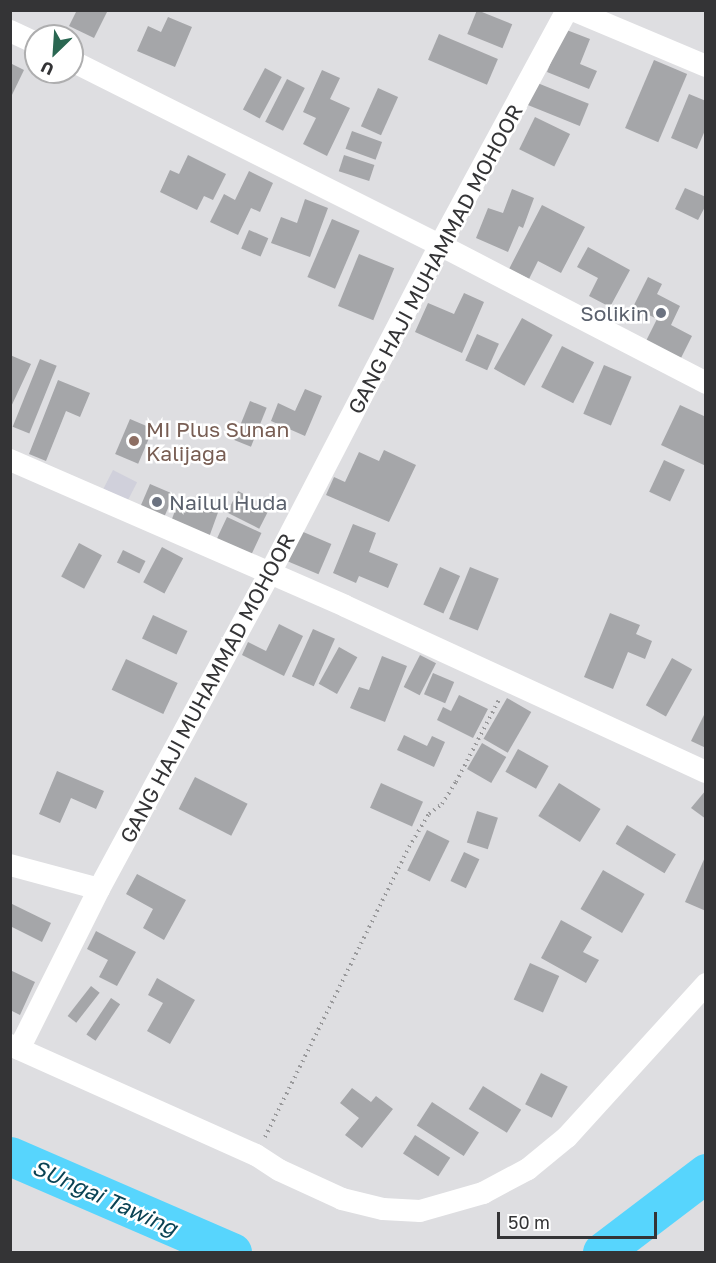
<!DOCTYPE html>
<html>
<head>
<meta charset="utf-8">
<style>
  body { margin:0 }
  #map { position:relative; width:716px; height:1263px; overflow:hidden; background:#dedee1; font-family:"Golos Text",sans-serif }
  div>[style] { position:absolute }
  [style*='--x'] { left:calc(var(--x)*1px); top:calc(var(--y)*1px); width:calc(var(--w)*1px); rotate:calc(var(--a)*1deg) }
  .built>* { inset:0; background:#d0d0db; transform-origin:0 0 }
  .river>* { height:39px; margin:-19.5px; padding:0 19.5px; transform-origin:19.5px; border-radius:19.5px; background:#57d5fd }
  .building>* { inset:0; background:#a5a6a9; transform-origin:0 0 }
  .path>* { height:4px; margin-top:-2px; transform-origin:0; background:repeating-linear-gradient(90deg,#99999b 0 1.5px,transparent 0 6px) }
  .minor>* { height:22px; margin:-11px; padding:0 11px; transform-origin:11px; border-radius:11px; background:#fff }
  .dots>* { width:16px; height:16px; translate:-50% -50%; box-sizing:border-box; border:3px solid #fff; border-radius:50% }
  span { translate:-50% -50%; white-space:nowrap; text-align:center; line-height:1.15; -webkit-text-stroke:5px #fff; paint-order:stroke }
  .street-label { font-size:21px; color:#343436 }
  .worship-label { font-size:21px; color:#5b616d }
  .right { translate:-100% -50%; text-align:right }
  .left { translate:0 -50%; text-align:left }
  .education-label { font-size:21px; color:#785e54 }
  .water-label { font-size:22px; color:#0a4354; font-style:italic }
  .frame { position:absolute; inset:0; border:12px solid #343436; pointer-events:none }
  .north { position:absolute; left:24px; top:24px; width:60px; height:60px; box-sizing:border-box; background:#fff; border:2px solid #aeaeaf; border-radius:50%; rotate:205deg; font-size:16px; font-weight:700; line-height:24px; text-align:center; color:#343436 }
  .north::after { content:''; display:block; margin:auto; width:21px; height:27px; background:#2a6752; clip-path:polygon(50% 0,100% 100%,50% 72%,0 100%) }
  .scale { position:absolute; left:497px; top:1212px; width:160px; height:27px; box-sizing:border-box; border:3px solid #343436; border-top:0; padding-left:8px; font-size:18px; line-height:21px; white-space:nowrap; color:#343436; -webkit-text-stroke:4px #fff; paint-order:stroke }
</style>
</head>
<body>
<div id="map">
  <div class="built">
    <div style="left:113px;top:470px;width:27px;height:21px;rotate:27deg"></div>
  </div>
  <div class="river">
    <div style="--x:10;--y:1156;--w:242;--a:23.4"></div>
    <div style="--x:602;--y:1252;--w:131;--a:-37.2"></div>
  </div>
  <div class="building">
    <div style="clip-path:polygon(77px 10px,108px 10px,94px 38px,69px 26px)"></div>
    <div style="left:477px;top:10px;width:38px;height:26px;rotate:22deg"></div>
    <div style="clip-path:polygon(168px 17px,192px 27px,175px 67px,137px 51px,148px 26px,161px 32px)"></div>
    <div style="clip-path:polygon(564px 29px,590px 39px,580px 64px,597px 71px,589px 89px,547px 72px)"></div>
    <div style="left:439px;top:34px;width:64px;height:28px;rotate:23deg"></div>
    <div style="left:654px;top:60px;width:36px;height:74px;rotate:23deg"></div>
    <div style="clip-path:polygon(10px 63px,24px 70px,10px 99px)"></div>
    <div style="left:265px;top:68px;width:19px;height:47px;rotate:28deg"></div>
    <div style="clip-path:polygon(322px 70px,340px 78px,330px 99px,350px 108px,327px 156px,303px 144px,316px 118px,303px 112px)"></div>
    <div style="left:287px;top:79px;width:20px;height:48px;rotate:27deg"></div>
    <div style="left:535px;top:82px;width:58px;height:24px;rotate:22deg"></div>
    <div style="left:378px;top:88px;width:22px;height:42px;rotate:24deg"></div>
    <div style="clip-path:polygon(689px 94px,706px 101px,706px 128px,697px 149px,671px 138px)"></div>
    <div style="left:535px;top:117px;width:39px;height:36px;rotate:26deg"></div>
    <div style="left:352px;top:131px;width:32px;height:19px;rotate:20deg"></div>
    <div style="clip-path:polygon(188px 155px,226px 174px,213px 200px,204px 196px,197px 210px,160px 192px,170px 170px,179px 174px)"></div>
    <div style="left:344px;top:155px;width:32px;height:17px;rotate:18deg"></div>
    <div style="clip-path:polygon(249px 171px,273px 183px,260px 212px,251px 208px,238px 235px,210px 222px,224px 194px,235px 200px)"></div>
    <div style="clip-path:polygon(685px 188px,706px 197px,706px 205px,698px 220px,675px 209px)"></div>
    <div style="clip-path:polygon(512px 189px,534px 198px,523px 228px,519px 226px,508px 252px,476px 238px,488px 208px,503px 213px)"></div>
    <div style="clip-path:polygon(305px 199px,328px 208px,310px 257px,271px 243px,281px 217px,297px 223px)"></div>
    <div style="clip-path:polygon(542px 205px,585px 227px,561px 273px,538px 261px,529px 279px,509px 269px)"></div>
    <div style="left:332px;top:219px;width:30px;height:63px;rotate:23deg"></div>
    <div style="left:249px;top:230px;width:21px;height:20px;rotate:23deg"></div>
    <div style="clip-path:polygon(588px 247px,630px 270px,610px 307px,589px 296px,598px 278px,577px 267px)"></div>
    <div style="left:359px;top:254px;width:38px;height:56px;rotate:22deg"></div>
    <div style="clip-path:polygon(648px 277px,662px 284px,657px 294px,680px 306px,671px 325px,692px 336px,681px 358px,646px 341px,657px 319px,633px 307px)"></div>
    <div style="clip-path:polygon(464px 293px,484px 302px,462px 353px,415px 332px,428px 303px,454px 314px)"></div>
    <div style="left:522px;top:318px;width:35px;height:58px;rotate:29deg"></div>
    <div style="left:477px;top:334px;width:24px;height:29px;rotate:24deg"></div>
    <div style="left:562px;top:346px;width:36px;height:46px;rotate:27deg"></div>
    <div style="clip-path:polygon(10px 355px,31px 364px,10px 409px)"></div>
    <div style="left:40px;top:359px;width:18px;height:73px;rotate:22deg"></div>
    <div style="left:604px;top:365px;width:30px;height:53px;rotate:23deg"></div>
    <div style="clip-path:polygon(58px 380px,90px 393px,80px 417px,66px 411px,46px 461px,29px 454px)"></div>
    <div style="clip-path:polygon(305px 389px,322px 396px,305px 436px,271px 421px,278px 403px,295px 411px)"></div>
    <div style="left:250px;top:401px;width:18px;height:42px;rotate:22deg"></div>
    <div style="clip-path:polygon(680px 405px,706px 417px,706px 466px,661px 445px)"></div>
    <div style="left:130px;top:419px;width:25px;height:38px;rotate:23deg"></div>
    <div style="clip-path:polygon(384px 450px,416px 465px,389px 522px,326px 495px,334px 477px,345px 482px,359px 452px,379px 461px)"></div>
    <div style="left:664px;top:460px;width:23px;height:35px;rotate:25deg"></div>
    <div style="left:150px;top:484px;width:26px;height:27px;rotate:23deg"></div>
    <div style="left:238px;top:491px;width:36px;height:24px;rotate:27deg"></div>
    <div style="left:180px;top:497px;width:41px;height:27px;rotate:20deg"></div>
    <div style="left:227px;top:517px;width:38px;height:24px;rotate:25deg"></div>
    <div style="clip-path:polygon(353px 524px,376px 533px,369px 552px,398px 564px,388px 588px,359px 576px,356px 583px,333px 573px)"></div>
    <div style="left:301px;top:531px;width:33px;height:33px;rotate:23deg"></div>
    <div style="left:79px;top:543px;width:26px;height:38px;rotate:28deg"></div>
    <div style="left:162px;top:547px;width:24px;height:40px;rotate:28deg"></div>
    <div style="left:123px;top:550px;width:25px;height:14px;rotate:26deg"></div>
    <div style="left:440px;top:567px;width:22px;height:41px;rotate:24deg"></div>
    <div style="left:470px;top:567px;width:31px;height:56px;rotate:22deg"></div>
    <div style="clip-path:polygon(610px 613px,640px 625px,636px 634px,652px 641px,645px 659px,628px 652px,613px 689px,584px 677px)"></div>
    <div style="left:153px;top:615px;width:38px;height:26px;rotate:25deg"></div>
    <div style="clip-path:polygon(279px 624px,303px 636px,284px 676px,242px 655px,248px 642px,266px 651px)"></div>
    <div style="left:313px;top:629px;width:24px;height:52px;rotate:24deg"></div>
    <div style="left:339px;top:647px;width:21px;height:42px;rotate:29deg"></div>
    <div style="left:420px;top:655px;width:18px;height:36px;rotate:27deg"></div>
    <div style="clip-path:polygon(382px 656px,407px 666px,385px 722px,350px 708px,359px 687px,369px 690px)"></div>
    <div style="left:672px;top:658px;width:23px;height:54px;rotate:29deg"></div>
    <div style="left:126px;top:659px;width:57px;height:34px;rotate:25deg"></div>
    <div style="left:433px;top:673px;width:23px;height:23px;rotate:23deg"></div>
    <div style="clip-path:polygon(459px 695px,488px 709px,473px 738px,437px 720px,443px 707px,451px 711px)"></div>
    <div style="left:507px;top:698px;width:28px;height:47px;rotate:30deg"></div>
    <div style="clip-path:polygon(706px 711px,706px 748px,691px 741px)"></div>
    <div style="clip-path:polygon(404px 735px,427px 746px,432px 736px,445px 742px,434px 767px,397px 750px)"></div>
    <div style="left:482px;top:743px;width:28px;height:30px;rotate:30deg"></div>
    <div style="left:518px;top:749px;width:35px;height:26px;rotate:29deg"></div>
    <div style="clip-path:polygon(57px 771px,104px 791px,96px 809px,71px 798px,60px 823px,39px 814px)"></div>
    <div style="left:195px;top:777px;width:59px;height:36px;rotate:27deg"></div>
    <div style="left:381px;top:783px;width:46px;height:27px;rotate:24deg"></div>
    <div style="left:559px;top:783px;width:49px;height:39px;rotate:32deg"></div>
    <div style="clip-path:polygon(706px 790px,706px 819px,691px 808px)"></div>
    <div style="left:477px;top:811px;width:22px;height:33px;rotate:18deg"></div>
    <div style="left:627px;top:825px;width:57px;height:22px;rotate:31deg"></div>
    <div style="left:427px;top:830px;width:25px;height:45px;rotate:26deg"></div>
    <div style="left:464px;top:852px;width:17px;height:32px;rotate:25deg"></div>
    <div style="clip-path:polygon(706px 855px,706px 911px,685px 902px)"></div>
    <div style="left:603px;top:870px;width:48px;height:45px;rotate:30deg"></div>
    <div style="clip-path:polygon(137px 874px,186px 900px,164px 940px,143px 928px,153px 909px,126px 894px)"></div>
    <div style="clip-path:polygon(10px 903px,51px 923px,42px 942px,10px 926px)"></div>
    <div style="clip-path:polygon(561px 920px,592px 937px,583px 952px,599px 960px,586px 983px,541px 958px)"></div>
    <div style="clip-path:polygon(96px 931px,136px 952px,117px 986px,99px 977px,108px 960px,87px 949px)"></div>
    <div style="left:530px;top:963px;width:32px;height:40px;rotate:24deg"></div>
    <div style="clip-path:polygon(10px 970px,35px 982px,20px 1015px,10px 1010px)"></div>
    <div style="clip-path:polygon(157px 978px,195px 1000px,170px 1044px,147px 1031px,163px 1003px,148px 995px)"></div>
    <div style="left:91px;top:986px;width:11px;height:38px;rotate:38deg"></div>
    <div style="left:111px;top:998px;width:11px;height:44px;rotate:34deg"></div>
    <div style="left:541px;top:1073px;width:30px;height:35px;rotate:27deg"></div>
    <div style="left:483px;top:1086px;width:45px;height:27px;rotate:32deg"></div>
    <div style="clip-path:polygon(352px 1088px,371px 1102px,376px 1096px,393px 1109px,362px 1148px,345px 1135px,359px 1118px,340px 1103px)"></div>
    <div style="left:432px;top:1102px;width:56px;height:28px;rotate:33deg"></div>
    <div style="left:415px;top:1135px;width:42px;height:22px;rotate:33deg"></div>
  </div>
  <div class="path">
    <div style="--x:265;--y:1137;--w:324;--a:-63.6"></div>
    <div style="--x:409;--y:847;--w:39;--a:-59"></div>
    <div style="--x:429;--y:814;--w:16;--a:-38"></div>
    <div style="--x:442;--y:804;--w:26;--a:-58"></div>
    <div style="--x:456;--y:782;--w:95;--a:-62.4"></div>
  </div>
  <div class="minor">
    <div style="--x:573;--y:10;--w:144;--a:22.8"></div>
    <div style="--x:10;--y:31;--w:29;--a:25"></div>
    <div style="--x:72;--y:61;--w:411;--a:26.6"></div>
    <div style="--x:440;--y:245;--w:300;--a:27.4"></div>
    <div style="--x:10;--y:460;--w:365;--a:23.5"></div>
    <div style="--x:345;--y:606;--w:397;--a:24.7"></div>
    <div style="--x:10;--y:865;--w:92;--a:15.1"></div>
    <div style="--x:10;--y:1045;--w:269;--a:24.1"></div>
    <div style="--x:256;--y:1155;--w:27;--a:33"></div>
    <div style="--x:279;--y:1170;--w:69;--a:24.7"></div>
    <div style="--x:342;--y:1199;--w:42;--a:13.7"></div>
    <div style="--x:383;--y:1209;--w:37;--a:3"></div>
    <div style="--x:420;--y:1211;--w:66;--a:-15.9"></div>
    <div style="--x:483;--y:1193;--w:51;--a:-28.1"></div>
    <div style="--x:528;--y:1169;--w:50;--a:-39.4"></div>
    <div style="--x:567;--y:1137;--w:207;--a:-47.7"></div>
    <div style="--x:19;--y:1049;--w:179;--a:-63.4"></div>
    <div style="--x:99;--y:889;--w:359;--a:-61.6"></div>
    <div style="--x:270;--y:573;--w:369;--a:-62.6"></div>
    <div style="--x:440;--y:245;--w:267;--a:-61.6"></div>
  </div>
  <div class="dots">
    <div style="left:661px;top:313px;background:#6b7280"></div>
    <div style="left:134px;top:441px;background:#8d6e63"></div>
    <div style="left:157px;top:502px;background:#6b7280"></div>
  </div>
  <div class="street-label">
    <span style="left:435px;top:259px;rotate:-62deg">GANG HAJI MUHAMMAD MOHOOR</span>
    <span style="left:207px;top:688px;rotate:-62deg">GANG HAJI MUHAMMAD MOHOOR</span>
  </div>
  <div class="worship-label">
    <span class="right" style="left:649px;top:313px">Solikin</span>
    <span class="left" style="left:169px;top:502px">Nailul Huda</span>
  </div>
  <div class="education-label">
    <span class="left" style="left:146px;top:441px">MI Plus Sunan<br>Kalijaga</span>
  </div>
  <div class="water-label">
    <span style="left:105px;top:1197px;rotate:24deg">SUngai Tawing</span>
  </div>
  <div class="frame"></div>
  <div class="north">U</div>
  <div class="scale">50 m</div>
</div>
</body>
</html>
